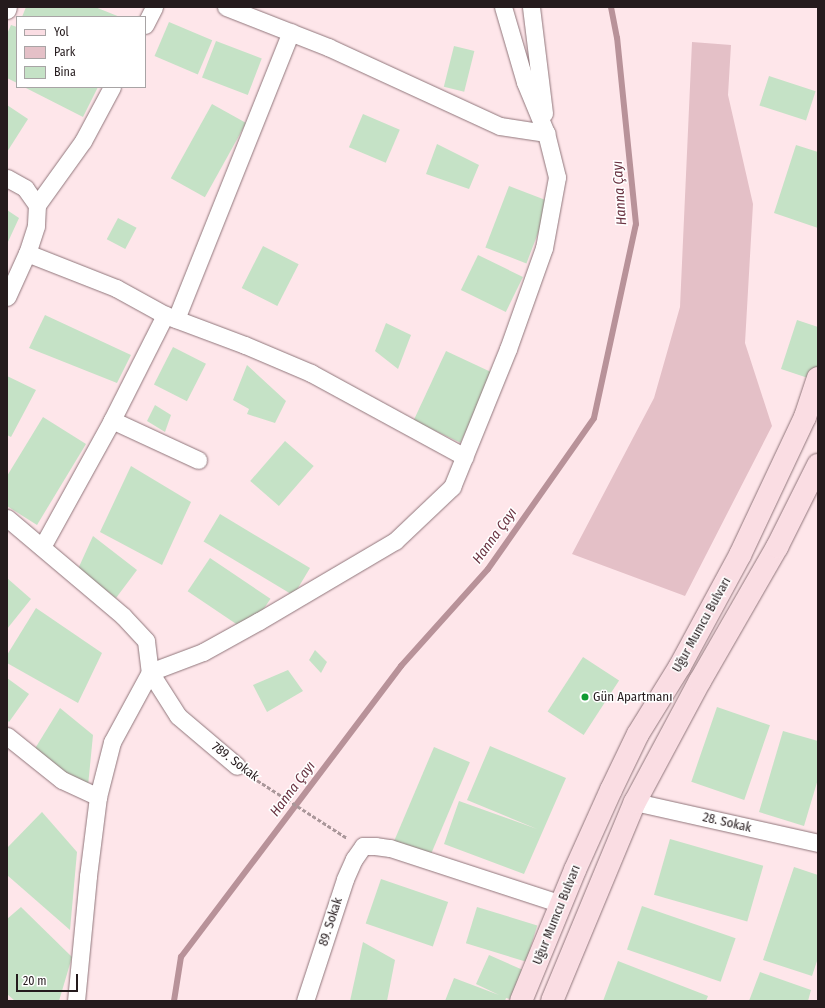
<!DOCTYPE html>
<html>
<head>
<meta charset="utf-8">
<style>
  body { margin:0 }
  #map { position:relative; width:825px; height:1008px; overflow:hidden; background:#fee6ea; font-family:"Fira Sans Condensed",sans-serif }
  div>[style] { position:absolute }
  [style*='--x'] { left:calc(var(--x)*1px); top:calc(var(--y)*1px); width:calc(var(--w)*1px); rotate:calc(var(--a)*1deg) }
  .green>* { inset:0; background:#e4c0c7 }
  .stream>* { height:6px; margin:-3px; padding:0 3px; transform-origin:3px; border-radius:3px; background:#b89299 }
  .building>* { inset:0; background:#c5e2c6; transform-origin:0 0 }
  .path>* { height:2.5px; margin-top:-1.25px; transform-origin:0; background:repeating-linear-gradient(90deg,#aa979a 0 4px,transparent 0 6px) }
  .roads { filter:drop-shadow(0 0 1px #90767b) drop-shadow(0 0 1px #90767b) }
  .minor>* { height:17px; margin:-8.5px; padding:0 8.5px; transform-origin:8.5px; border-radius:8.5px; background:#fff }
  .primary>* { height:22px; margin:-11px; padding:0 11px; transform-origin:11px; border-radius:11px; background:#fadde3 }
  .dots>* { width:11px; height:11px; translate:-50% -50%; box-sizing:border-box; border:2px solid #fff; border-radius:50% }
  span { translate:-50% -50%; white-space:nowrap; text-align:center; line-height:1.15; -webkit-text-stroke:3px #fff; paint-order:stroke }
  .street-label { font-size:13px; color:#251b1d }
  .poi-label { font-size:13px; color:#251b1d }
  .left { translate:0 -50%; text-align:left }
  .water-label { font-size:14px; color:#6a3442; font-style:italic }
  .frame { position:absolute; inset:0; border:8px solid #251b1d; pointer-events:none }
  .legend { position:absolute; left:16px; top:16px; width:130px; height:72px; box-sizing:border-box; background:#fff; border:1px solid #a8a4a5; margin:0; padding:5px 7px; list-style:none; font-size:12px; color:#251b1d }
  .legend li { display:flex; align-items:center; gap:8px; height:20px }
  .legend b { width:20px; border:1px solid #a8a4a5 }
  .scale { position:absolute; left:16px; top:974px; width:62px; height:18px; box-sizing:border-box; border:2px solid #251b1d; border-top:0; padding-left:5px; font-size:12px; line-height:14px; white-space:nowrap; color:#251b1d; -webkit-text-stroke:3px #fff; paint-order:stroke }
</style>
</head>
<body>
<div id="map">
  <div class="green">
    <div style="clip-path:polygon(692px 42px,731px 45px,728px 95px,753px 204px,745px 343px,772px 426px,685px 596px,572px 554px,654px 398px,680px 307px)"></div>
  </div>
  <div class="stream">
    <div style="--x:174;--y:1001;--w:45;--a:-81"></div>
    <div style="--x:181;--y:957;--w:365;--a:-52.9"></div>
    <div style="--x:401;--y:666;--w:130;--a:-48.1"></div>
    <div style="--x:488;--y:569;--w:184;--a:-54.9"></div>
    <div style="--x:594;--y:418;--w:198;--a:-77.8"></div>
    <div style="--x:636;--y:224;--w:187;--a:-95.8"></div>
    <div style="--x:617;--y:38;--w:32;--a:-101"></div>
  </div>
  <div class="building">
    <div style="clip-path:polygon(26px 7px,95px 7px,120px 17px,22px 17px)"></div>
    <div style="left:169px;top:22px;width:47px;height:37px;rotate:23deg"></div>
    <div style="clip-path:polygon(11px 25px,17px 27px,17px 83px,7px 78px,7px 34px)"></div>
    <div style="left:216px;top:41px;width:49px;height:39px;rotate:21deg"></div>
    <div style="left:454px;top:46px;width:21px;height:42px;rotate:14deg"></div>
    <div style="left:769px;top:76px;width:49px;height:31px;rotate:18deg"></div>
    <div style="clip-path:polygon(24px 87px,98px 87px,83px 117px)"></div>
    <div style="left:212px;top:104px;width:39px;height:85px;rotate:29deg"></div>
    <div style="clip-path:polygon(7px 105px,28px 119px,7px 152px)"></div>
    <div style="left:363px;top:114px;width:40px;height:36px;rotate:23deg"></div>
    <div style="clip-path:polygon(437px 144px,479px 165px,469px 189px,426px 174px)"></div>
    <div style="clip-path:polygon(796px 145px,818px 152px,818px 228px,774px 213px)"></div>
    <div style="left:509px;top:186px;width:44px;height:66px;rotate:21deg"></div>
    <div style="clip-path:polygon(7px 210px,19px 218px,7px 244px)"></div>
    <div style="left:118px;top:218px;width:21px;height:24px;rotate:28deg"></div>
    <div style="left:263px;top:246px;width:40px;height:47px;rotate:27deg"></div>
    <div style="left:478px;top:255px;width:50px;height:39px;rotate:26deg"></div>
    <div style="clip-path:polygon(45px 315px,131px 355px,117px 383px,29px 348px)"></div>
    <div style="clip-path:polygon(797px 320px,818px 327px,817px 381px,781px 369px)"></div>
    <div style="clip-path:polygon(386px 323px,411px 335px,398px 369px,375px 351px)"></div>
    <div style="left:173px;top:347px;width:37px;height:42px;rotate:27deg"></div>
    <div style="left:446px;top:351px;width:52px;height:77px;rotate:25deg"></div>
    <div style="clip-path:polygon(247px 365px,286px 401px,275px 423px,247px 414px,249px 409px,233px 400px)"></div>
    <div style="clip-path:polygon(7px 376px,36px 390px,11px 437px,7px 435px)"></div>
    <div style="clip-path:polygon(155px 405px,171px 415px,165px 432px,147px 421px)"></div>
    <div style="clip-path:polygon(43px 417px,86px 444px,37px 525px,7px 506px,7px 476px)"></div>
    <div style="left:285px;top:441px;width:38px;height:53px;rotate:41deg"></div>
    <div style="clip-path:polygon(131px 466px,191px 502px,162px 565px,100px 532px)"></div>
    <div style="left:220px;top:514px;width:105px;height:32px;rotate:31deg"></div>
    <div style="clip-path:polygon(93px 536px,137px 570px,116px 598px,78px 569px)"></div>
    <div style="left:210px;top:558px;width:73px;height:40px;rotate:34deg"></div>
    <div style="clip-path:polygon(7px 578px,31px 599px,7px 629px)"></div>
    <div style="clip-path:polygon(36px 608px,102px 653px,78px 703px,7px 663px,7px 655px)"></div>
    <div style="clip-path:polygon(315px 650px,327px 662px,321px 673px,309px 660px)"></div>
    <div style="left:583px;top:657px;width:43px;height:65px;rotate:33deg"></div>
    <div style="clip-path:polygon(288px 670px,303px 691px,267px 712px,253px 685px)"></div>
    <div style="clip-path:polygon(7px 678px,29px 694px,9px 722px,7px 720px)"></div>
    <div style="left:717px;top:707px;width:56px;height:79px;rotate:19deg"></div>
    <div style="clip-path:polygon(60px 708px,93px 735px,88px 786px,31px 755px)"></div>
    <div style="clip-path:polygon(783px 731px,818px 741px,818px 779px,804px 826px,759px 812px)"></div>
    <div style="clip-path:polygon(490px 746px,566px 778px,524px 874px,444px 844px,459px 801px,537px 829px,467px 800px)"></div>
    <div style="left:434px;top:747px;width:39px;height:102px;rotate:23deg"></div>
    <div style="clip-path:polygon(42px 812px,77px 852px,70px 930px,7px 875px,7px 848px)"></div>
    <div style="left:670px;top:839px;width:97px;height:58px;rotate:16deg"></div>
    <div style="clip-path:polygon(794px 867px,818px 875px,818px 958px,812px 976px,763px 960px)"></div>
    <div style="left:381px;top:879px;width:71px;height:47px;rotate:19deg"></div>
    <div style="left:642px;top:906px;width:99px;height:46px;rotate:19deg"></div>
    <div style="clip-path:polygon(21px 907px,72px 957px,59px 1001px,15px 1001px,7px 994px,7px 919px)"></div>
    <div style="left:477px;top:907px;width:63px;height:38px;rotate:17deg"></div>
    <div style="clip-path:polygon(363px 942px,395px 960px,387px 1001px,350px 1001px)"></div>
    <div style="clip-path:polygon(489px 955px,523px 970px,510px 999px,506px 998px,505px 1001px,445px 1001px,454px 978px,499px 995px,476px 984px)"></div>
    <div style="clip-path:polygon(618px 961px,708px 996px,706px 1001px,603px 1001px)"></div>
    <div style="clip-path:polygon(760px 972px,811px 990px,808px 1001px,749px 1001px)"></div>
  </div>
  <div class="path">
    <div style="--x:252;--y:777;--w:113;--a:32.7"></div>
  </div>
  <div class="roads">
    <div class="minor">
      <div style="--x:226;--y:7;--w:110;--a:21.4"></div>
      <div style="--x:328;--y:47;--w:189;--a:24.7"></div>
      <div style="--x:500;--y:126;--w:47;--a:8.7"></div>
      <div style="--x:531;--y:7;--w:107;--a:83"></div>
      <div style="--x:7;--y:10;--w:3;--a:-72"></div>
      <div style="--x:145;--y:25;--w:20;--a:-63"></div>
      <div style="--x:7;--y:178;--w:21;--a:29"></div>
      <div style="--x:25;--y:188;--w:21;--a:55"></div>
      <div style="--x:37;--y:205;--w:21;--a:93"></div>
      <div style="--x:36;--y:226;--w:28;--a:108"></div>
      <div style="--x:27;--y:253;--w:48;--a:114.4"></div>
      <div style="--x:37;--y:205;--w:79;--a:-54.3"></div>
      <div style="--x:83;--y:141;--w:61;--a:-61.8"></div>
      <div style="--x:27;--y:253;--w:96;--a:21.5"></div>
      <div style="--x:116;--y:288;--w:56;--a:28.9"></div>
      <div style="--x:165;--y:315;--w:85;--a:20.6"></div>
      <div style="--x:245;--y:345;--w:72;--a:23"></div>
      <div style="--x:311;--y:373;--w:175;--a:28.6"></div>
      <div style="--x:176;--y:319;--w:309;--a:-68.2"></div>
      <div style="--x:112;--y:420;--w:95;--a:24.9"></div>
      <div style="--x:7;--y:518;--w:152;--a:40.2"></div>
      <div style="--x:123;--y:616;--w:34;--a:47"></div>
      <div style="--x:146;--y:641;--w:31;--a:83"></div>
      <div style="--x:150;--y:672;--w:52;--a:57.5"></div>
      <div style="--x:178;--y:716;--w:77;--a:40.3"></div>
      <div style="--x:42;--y:547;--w:145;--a:-61.1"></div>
      <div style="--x:112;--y:420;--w:118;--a:-63.2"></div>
      <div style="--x:7;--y:736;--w:70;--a:38.7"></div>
      <div style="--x:62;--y:780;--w:40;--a:25"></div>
      <div style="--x:635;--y:802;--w:188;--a:12.6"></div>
      <div style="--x:76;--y:1001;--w:126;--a:-84.5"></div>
      <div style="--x:88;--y:876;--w:80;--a:-82.8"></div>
      <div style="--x:98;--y:797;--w:57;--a:-75.7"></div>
      <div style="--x:112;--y:742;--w:80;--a:-61.5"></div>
      <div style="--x:150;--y:672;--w:57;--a:-20.7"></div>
      <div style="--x:203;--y:652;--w:64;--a:-29"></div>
      <div style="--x:259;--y:621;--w:158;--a:-30.5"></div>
      <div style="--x:395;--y:541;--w:79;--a:-43.5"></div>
      <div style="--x:452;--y:487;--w:149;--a:-67.9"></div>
      <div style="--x:508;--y:349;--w:107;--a:-70.4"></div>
      <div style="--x:544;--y:248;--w:72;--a:-79.6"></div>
      <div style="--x:557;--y:177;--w:45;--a:-104"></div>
      <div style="--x:546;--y:133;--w:55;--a:-112.4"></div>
      <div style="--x:525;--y:82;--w:78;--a:-106.3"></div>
      <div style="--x:305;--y:1001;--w:128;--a:-71.8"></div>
      <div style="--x:345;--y:879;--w:22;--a:-66"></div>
      <div style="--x:354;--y:859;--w:16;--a:-55"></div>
      <div style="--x:363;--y:846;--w:12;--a:0"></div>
      <div style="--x:375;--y:846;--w:15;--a:8"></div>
      <div style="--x:390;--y:848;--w:180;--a:18.1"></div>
    </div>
    <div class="primary">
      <div style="--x:521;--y:1001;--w:142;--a:-67.6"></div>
      <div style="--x:575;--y:870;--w:88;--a:-65.8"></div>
      <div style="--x:611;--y:790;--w:62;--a:-64.3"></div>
      <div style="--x:638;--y:734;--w:80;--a:-58.3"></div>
      <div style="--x:680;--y:666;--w:126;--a:-61.6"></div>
      <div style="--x:740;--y:555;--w:153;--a:-64.8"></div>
      <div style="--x:805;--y:417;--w:41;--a:-71.6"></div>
      <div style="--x:552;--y:1001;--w:216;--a:-67.4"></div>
      <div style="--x:635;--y:802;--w:137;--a:-61.8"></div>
      <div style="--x:700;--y:681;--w:155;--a:-60.1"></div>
      <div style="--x:777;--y:547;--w:92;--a:-63.4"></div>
    </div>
  </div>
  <div class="dots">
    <div style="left:585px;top:697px;background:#0f9b32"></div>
  </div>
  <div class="street-label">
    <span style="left:702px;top:625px;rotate:-61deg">Uğur Mumcu Bulvarı</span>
    <span style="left:235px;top:762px;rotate:37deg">789. Sokak</span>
    <span style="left:727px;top:823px;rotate:13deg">28. Sokak</span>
    <span style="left:557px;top:915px;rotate:-68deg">Uğur Mumcu Bulvarı</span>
    <span style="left:331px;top:922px;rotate:-72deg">89. Sokak</span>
  </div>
  <div class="poi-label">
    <span class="left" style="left:593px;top:697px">Gün Apartmanı</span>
  </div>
  <div class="water-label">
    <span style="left:620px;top:193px;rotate:-94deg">Hanna Çayı</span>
    <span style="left:495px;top:536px;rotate:-54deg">Hanna Çayı</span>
    <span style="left:293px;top:789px;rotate:-53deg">Hanna Çayı</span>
  </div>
  <div class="frame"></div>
  <ul class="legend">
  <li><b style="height:5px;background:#fadde3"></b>Yol</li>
  <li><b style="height:11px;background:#e4c0c7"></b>Park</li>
  <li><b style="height:11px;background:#c5e2c6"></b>Bina</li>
  </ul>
  <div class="scale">20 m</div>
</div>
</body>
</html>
